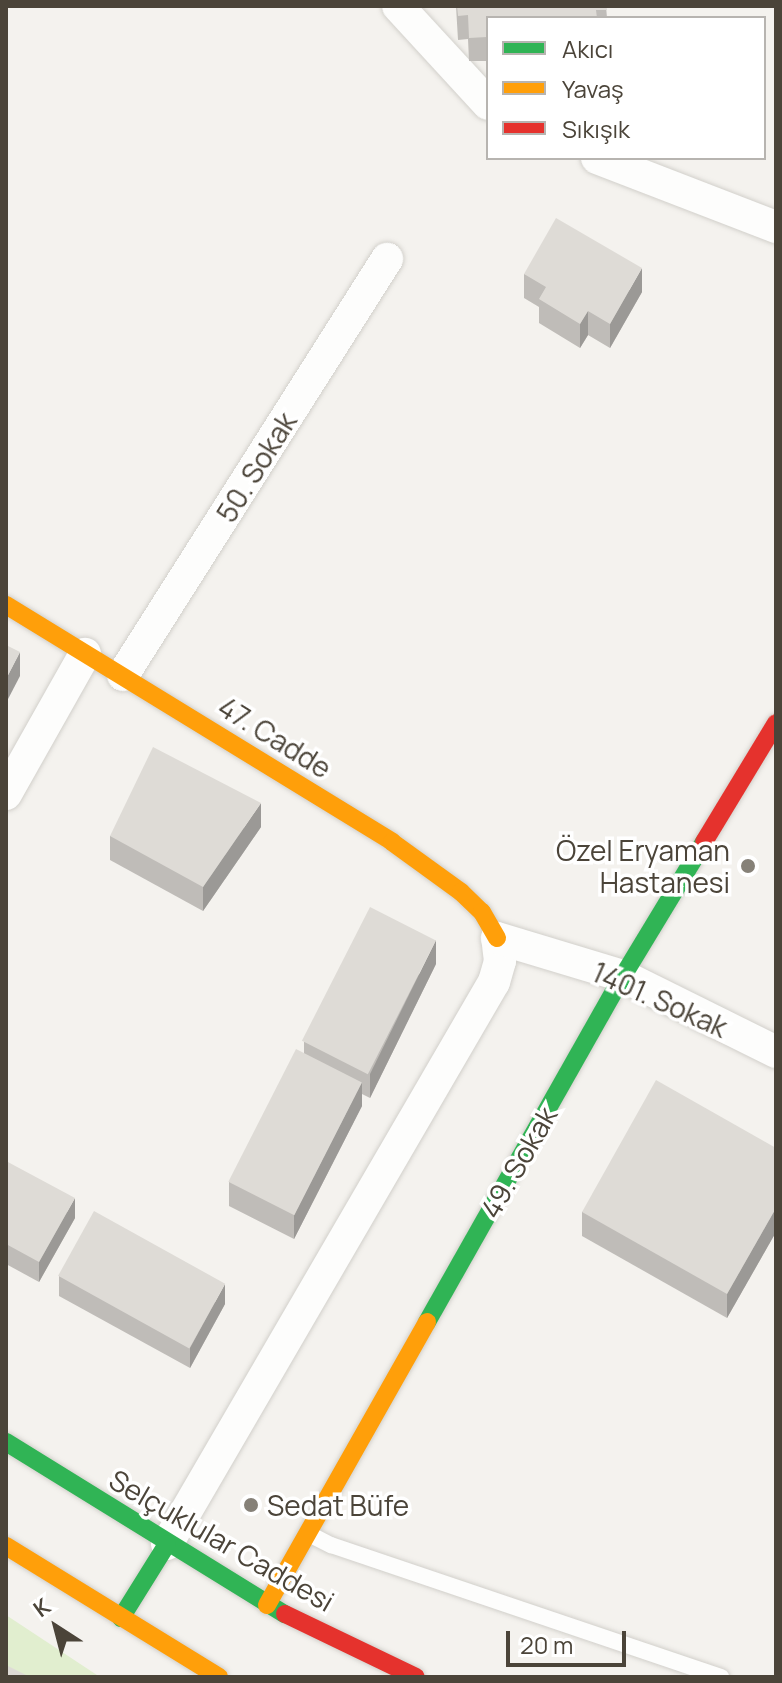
<!DOCTYPE html>
<html>
<head>
<meta charset="utf-8">
<style>
  body { margin:0 }
  #map { position:relative; width:782px; height:1683px; overflow:hidden; background:#f4f2ee; font-family:Manrope,sans-serif }
  div>[style] { position:absolute }
  [style*='--x'] { left:calc(var(--x)*1px); top:calc(var(--y)*1px); width:calc(var(--w)*1px); rotate:calc(var(--a)*1deg) }
  .green>* { inset:0; background:#e1eecf }
  .roads { filter:drop-shadow(0 0 2px #d2d0cb) drop-shadow(0 0 2px #d2d0cb) }
  .lane>* { height:16px; margin:-8px; padding:0 8px; transform-origin:8px; border-radius:8px; background:#fdfdfc }
  .street>* { height:32px; margin:-16px; padding:0 16px; transform-origin:16px; border-radius:16px; background:#fdfdfc }
  .fast>* { height:18px; margin:-9px; padding:0 9px; transform-origin:9px; border-radius:9px; background:#30b455 }
  .slow>* { height:18px; margin:-9px; padding:0 9px; transform-origin:9px; border-radius:9px; background:#ff9f0a }
  .jam>* { height:18px; margin:-9px; padding:0 9px; transform-origin:9px; border-radius:9px; background:#e5322d }
  .wall>* { inset:0; background:#bfbcb8 }
  .shaded-wall>* { inset:0; background:#9b9996 }
  .building>* { inset:0; background:#dedbd6; transform-origin:0 0 }
  .dots>* { width:22px; height:22px; translate:-50% -50%; box-sizing:border-box; border:4px solid #fff; border-radius:50% }
  span { translate:-50% -50%; white-space:nowrap; text-align:center; line-height:1.15; -webkit-text-stroke:7px #fff; paint-order:stroke }
  .street-label { font-size:28px; color:#4b4439 }
  .poi-label { font-size:28px; color:#4b4439 }
  .right { translate:-100% -50%; text-align:right }
  .left { translate:0 -50%; text-align:left }
  .frame { position:absolute; inset:0; border:8px solid #4b4439; pointer-events:none }
  .legend { position:absolute; left:486px; top:16px; width:280px; height:144px; box-sizing:border-box; background:#fff; border:2px solid #b7b4b0; margin:0; padding:10px 14px; list-style:none; font-size:24px; color:#4b4439 }
  .legend li { display:flex; align-items:center; gap:16px; height:40px }
  .legend b { width:40px; border:2px solid #b7b4b0 }
  .north { position:absolute; left:16px; top:1587px; width:80px; height:80px; -webkit-text-stroke:6px #fff; paint-order:stroke; rotate:324deg; font-size:22px; font-weight:700; line-height:32px; text-align:center; color:#4b4439 }
  .north::after { content:''; display:block; margin:auto; width:28px; height:36px; background:#4b4439; clip-path:polygon(50% 0,100% 100%,50% 72%,0 100%) }
  .scale { position:absolute; left:506px; top:1631px; width:120px; height:36px; box-sizing:border-box; border:4px solid #4b4439; border-top:0; padding-left:10px; font-size:24px; line-height:28px; white-space:nowrap; color:#4b4439; -webkit-text-stroke:6px #fff; paint-order:stroke }
</style>
</head>
<body>
<div id="map">
  <div class="green">
    <div style="clip-path:polygon(6px 1615px,100px 1677px,6px 1677px)"></div>
  </div>
  <div class="roads">
    <div class="lane">
      <div style="--x:309;--y:1534;--w:25;--a:27"></div>
      <div style="--x:331;--y:1545;--w:412;--a:18.7"></div>
    </div>
    <div class="street">
      <div style="--x:398;--y:6;--w:133;--a:47.4"></div>
      <div style="--x:597;--y:158;--w:192;--a:21.1"></div>
      <div style="--x:123;--y:675;--w:493;--a:-57.6"></div>
      <div style="--x:6;--y:794;--w:161;--a:-60.6"></div>
      <div style="--x:167;--y:1544;--w:650;--a:-59.81"></div>
      <div style="--x:494;--y:982;--w:22;--a:-74"></div>
      <div style="--x:500;--y:961;--w:23;--a:-97"></div>
      <div style="--x:497;--y:938;--w:132;--a:16.8"></div>
      <div style="--x:623;--y:976;--w:171;--a:26.4"></div>
    </div>
    <div class="fast">
      <div style="--x:427;--y:1322;--w:398;--a:-60.5"></div>
      <div style="--x:623;--y:976;--w:157;--a:-58.8"></div>
      <div style="--x:6;--y:1442;--w:328;--a:31.7"></div>
      <div style="--x:121;--y:1618;--w:87;--a:-58.1"></div>
    </div>
    <div class="slow">
      <div style="--x:6;--y:605;--w:453;--a:31.5"></div>
      <div style="--x:392;--y:842;--w:85;--a:35.9"></div>
      <div style="--x:461;--y:892;--w:29;--a:44"></div>
      <div style="--x:482;--y:912;--w:30;--a:60"></div>
      <div style="--x:6;--y:1546;--w:250;--a:31.6"></div>
      <div style="--x:267;--y:1605;--w:325;--a:-60.5"></div>
    </div>
    <div class="jam">
      <div style="--x:704;--y:842;--w:139;--a:-58.8"></div>
      <div style="--x:285;--y:1614;--w:145;--a:25.7"></div>
    </div>
  </div>
  <div class="wall">
    <div style="clip-path:polygon(456px 6px,606px 6px,607px 18px,488px 18px,488px 74px,487px 74px,487px 61px,469px 61px,468px 39px,458px 40px)"></div>
    <div style="clip-path:polygon(524px 274px,642px 292px,610px 348px,588px 335px,580px 348px,539px 323px,539px 307px,524px 298px)"></div>
    <div style="clip-path:polygon(261px 827px,203px 911px,110px 860px,110px 836px)"></div>
    <div style="clip-path:polygon(436px 964px,370px 1098px,362px 1094px,362px 1106px,294px 1239px,229px 1206px,229px 1182px,304px 1053px,304px 1042px)"></div>
    <div style="clip-path:polygon(776px 1148px,776px 1232px,727px 1318px,582px 1236px,582px 1212px)"></div>
    <div style="clip-path:polygon(6px 1161px,75px 1218px,39px 1282px,6px 1264px)"></div>
    <div style="clip-path:polygon(59px 1276px,225px 1304px,190px 1368px,59px 1296px)"></div>
  </div>
  <div class="shaded-wall">
    <div style="clip-path:polygon(642px 268px,642px 292px,610px 348px,610px 324px)"></div>
    <div style="clip-path:polygon(588px 311px,588px 335px,580px 348px,580px 324px)"></div>
    <div style="clip-path:polygon(20px 652px,20px 676px,6px 703px,6px 679px)"></div>
    <div style="clip-path:polygon(261px 803px,261px 827px,203px 911px,203px 887px)"></div>
    <div style="clip-path:polygon(436px 940px,436px 964px,370px 1098px,370px 1074px)"></div>
    <div style="clip-path:polygon(362px 1082px,362px 1106px,294px 1239px,294px 1215px)"></div>
    <div style="clip-path:polygon(75px 1198px,75px 1218px,39px 1282px,39px 1262px)"></div>
    <div style="clip-path:polygon(776px 1208px,776px 1232px,727px 1318px,727px 1294px)"></div>
    <div style="clip-path:polygon(225px 1284px,225px 1304px,190px 1368px,190px 1348px)"></div>
  </div>
  <div class="building">
    <div style="clip-path:polygon(457px 6px,606px 6px,607px 10px,596px 10px,597px 18px,488px 18px,488px 50px,487px 51px,487px 37px,469px 38px,468px 15px,458px 16px)"></div>
    <div style="clip-path:polygon(556px 218px,642px 268px,610px 324px,588px 311px,580px 324px,539px 299px,546px 287px,524px 274px)"></div>
    <div style="clip-path:polygon(6px 645px,20px 652px,6px 679px)"></div>
    <div style="clip-path:polygon(153px 747px,261px 803px,203px 887px,110px 836px)"></div>
    <div style="left:370px;top:907px;width:74px;height:150px;rotate:27deg"></div>
    <div style="left:296px;top:1049px;width:74px;height:149px;rotate:27deg"></div>
    <div style="clip-path:polygon(656px 1080px,776px 1148px,776px 1208px,727px 1294px,582px 1212px)"></div>
    <div style="clip-path:polygon(6px 1161px,75px 1198px,39px 1262px,6px 1244px)"></div>
    <div style="left:94px;top:1211px;width:150px;height:74px;rotate:29deg"></div>
    <div style="clip-path:polygon(6px 1665px,30px 1677px,6px 1677px)"></div>
  </div>
  <div class="dots">
    <div style="left:748px;top:866px;background:#868178"></div>
    <div style="left:251px;top:1505px;background:#868178"></div>
  </div>
  <div class="street-label">
    <span style="left:256px;top:467px;rotate:-58deg">50. Sokak</span>
    <span style="left:275px;top:737px;rotate:32deg">47. Cadde</span>
    <span style="left:660px;top:999px;rotate:24deg">1401. Sokak</span>
    <span style="left:518px;top:1162px;rotate:-60deg">49. Sokak</span>
    <span style="left:222px;top:1540px;rotate:30deg">Selçuklular Caddesi</span>
  </div>
  <div class="poi-label">
    <span class="right" style="left:730px;top:866px">Özel Eryaman<br>Hastanesi</span>
    <span class="left" style="left:267px;top:1505px">Sedat Büfe</span>
  </div>
  <div class="frame"></div>
  <ul class="legend">
  <li><b style="height:10px;background:#30b455"></b>Akıcı</li>
  <li><b style="height:10px;background:#ff9f0a"></b>Yavaş</li>
  <li><b style="height:10px;background:#e5322d"></b>Sıkışık</li>
  </ul>
  <div class="north">K</div>
  <div class="scale">20 m</div>
</div>
</body>
</html>
